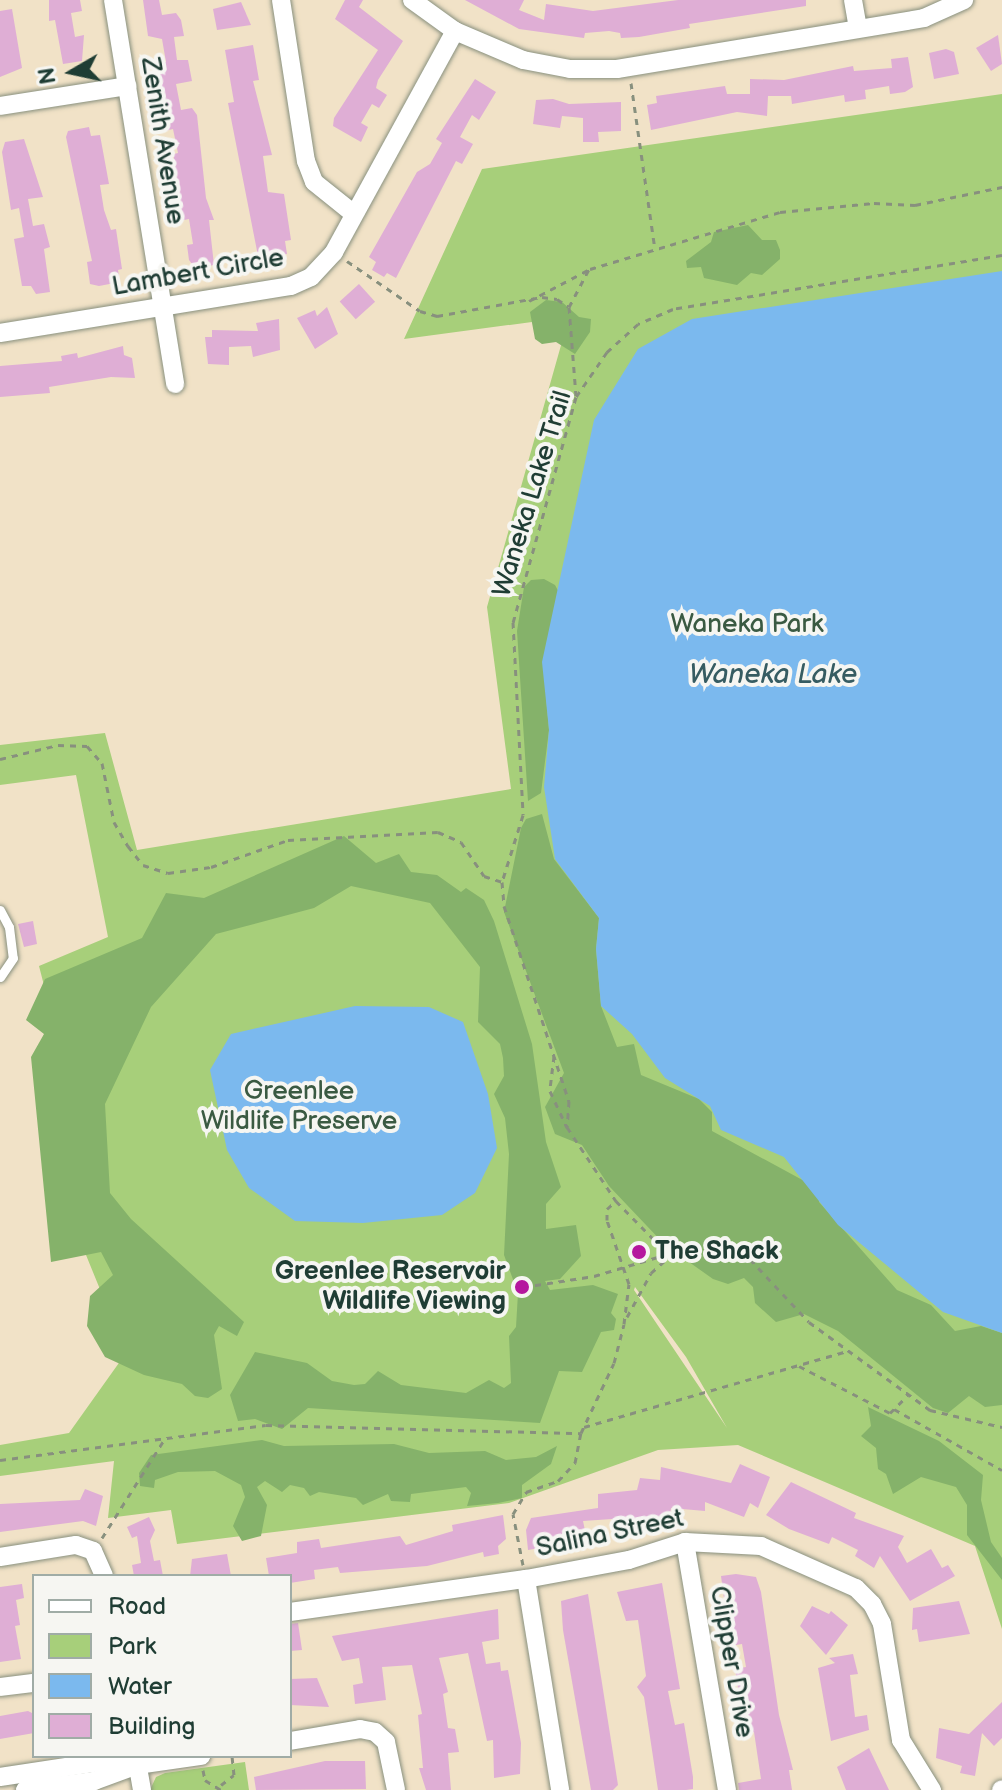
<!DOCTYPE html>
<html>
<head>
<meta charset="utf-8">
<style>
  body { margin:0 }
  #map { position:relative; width:1002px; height:1790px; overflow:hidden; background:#f1e2c7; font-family:"Balsamiq Sans",sans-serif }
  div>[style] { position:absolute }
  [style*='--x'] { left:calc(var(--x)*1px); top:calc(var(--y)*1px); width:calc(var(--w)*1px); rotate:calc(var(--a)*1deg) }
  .green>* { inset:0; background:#a7cf7a }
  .forest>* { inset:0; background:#85b26a }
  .water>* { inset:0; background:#7bb9ee }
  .building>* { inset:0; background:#dfaed5; transform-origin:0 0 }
  .path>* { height:3px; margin-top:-1.5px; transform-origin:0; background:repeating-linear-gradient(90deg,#88907e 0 6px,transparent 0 12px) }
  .roads { filter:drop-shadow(0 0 2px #88907e) drop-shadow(0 0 2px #88907e) }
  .service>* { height:9px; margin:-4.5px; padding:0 4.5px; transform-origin:4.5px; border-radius:4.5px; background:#fff }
  .minor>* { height:18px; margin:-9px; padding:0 9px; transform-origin:9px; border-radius:9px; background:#fff }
  .dots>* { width:22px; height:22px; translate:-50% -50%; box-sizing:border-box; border:4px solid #f6f6f2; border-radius:50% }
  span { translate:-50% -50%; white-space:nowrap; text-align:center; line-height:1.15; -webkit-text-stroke:8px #f6f6f2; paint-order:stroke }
  .street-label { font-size:26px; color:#1f3d34 }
  .park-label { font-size:26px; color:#3a5a42 }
  .poi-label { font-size:26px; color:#1f3d34; font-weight:700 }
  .left { translate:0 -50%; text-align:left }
  .right { translate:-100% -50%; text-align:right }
  .water-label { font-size:28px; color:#365c62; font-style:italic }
  .legend { position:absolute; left:32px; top:1574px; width:260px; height:184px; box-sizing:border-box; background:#f6f6f2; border:2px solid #a0aca6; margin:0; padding:10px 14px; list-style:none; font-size:24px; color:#1f3d34 }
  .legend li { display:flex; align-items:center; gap:16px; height:40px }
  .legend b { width:40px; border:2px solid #a0aca6 }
  .north { position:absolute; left:32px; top:32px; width:80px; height:80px; -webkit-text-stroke:6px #f6f6f2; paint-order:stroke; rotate:261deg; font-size:22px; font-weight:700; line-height:32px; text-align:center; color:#1f3d34 }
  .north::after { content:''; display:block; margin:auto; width:28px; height:36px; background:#1f3d34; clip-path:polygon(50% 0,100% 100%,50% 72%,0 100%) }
</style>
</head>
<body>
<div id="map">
  <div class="green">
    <div style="clip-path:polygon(evenodd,1002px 94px,1002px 1629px,975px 1546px,738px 1445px,658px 1450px,509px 1503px,177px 1544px,171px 1510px,108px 1518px,114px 1461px,0 1476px,0 1445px,69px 1433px,126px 1353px,86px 1255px,61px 1140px,57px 1036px,39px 966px,108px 937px,76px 775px,0 785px,0 745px,105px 733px,137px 850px,511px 789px,487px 607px,569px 317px,404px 339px,482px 169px,1002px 94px,635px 1287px,686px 1357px,727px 1428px,634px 1290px,635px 1287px)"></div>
    <div style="clip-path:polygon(245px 1762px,249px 1790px,150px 1790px,156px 1777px,165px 1773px)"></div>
  </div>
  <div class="forest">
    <div style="clip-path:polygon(748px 225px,762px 240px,776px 240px,780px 250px,780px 259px,762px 275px,751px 273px,737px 285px,704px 278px,701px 267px,687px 268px,686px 261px,711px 242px,714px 232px)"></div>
    <div style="clip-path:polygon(546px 300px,562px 302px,579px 317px,591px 319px,590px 332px,575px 354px,556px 342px,542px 344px,535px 339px,530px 312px)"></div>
    <div style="clip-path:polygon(544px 579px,555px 585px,562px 598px,546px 696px,549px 730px,541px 793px,528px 801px,517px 631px,524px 587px,531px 580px)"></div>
    <div style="clip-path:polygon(542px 814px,554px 859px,599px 918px,596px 949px,601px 1006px,617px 1047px,634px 1044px,641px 1075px,699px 1099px,712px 1112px,712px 1131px,819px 1189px,819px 1202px,897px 1290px,931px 1305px,955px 1331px,981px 1326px,1002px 1333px,1002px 1405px,985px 1407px,969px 1396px,948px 1413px,933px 1408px,838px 1331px,804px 1314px,776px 1322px,755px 1303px,753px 1287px,744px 1278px,728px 1284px,713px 1279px,665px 1245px,609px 1186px,582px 1145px,555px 1134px,545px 1107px,564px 1073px,504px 912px,521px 828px,526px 819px)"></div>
    <div style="clip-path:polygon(344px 836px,376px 863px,399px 854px,411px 872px,437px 875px,461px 892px,466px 888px,484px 900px,494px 921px,532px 1044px,546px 1142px,561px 1187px,546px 1204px,546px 1229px,576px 1225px,581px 1256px,560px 1279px,545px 1281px,550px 1290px,593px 1285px,618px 1294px,611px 1313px,616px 1319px,614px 1330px,601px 1332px,582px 1372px,559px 1371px,540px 1423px,308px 1408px,282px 1429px,255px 1419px,238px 1421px,230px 1395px,255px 1352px,307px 1363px,332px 1381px,354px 1385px,365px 1384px,378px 1371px,401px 1385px,466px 1393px,489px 1380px,504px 1388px,511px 1383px,509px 1336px,516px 1327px,518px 1293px,504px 1255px,509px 1154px,505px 1118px,494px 1094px,504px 1076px,503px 1058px,500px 1044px,478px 1022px,480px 967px,430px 903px,351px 886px,314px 908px,216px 934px,151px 1007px,105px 1104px,110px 1193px,131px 1219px,244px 1322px,237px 1336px,219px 1326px,214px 1335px,222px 1389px,208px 1398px,195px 1396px,182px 1384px,144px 1375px,105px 1357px,87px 1326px,90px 1296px,113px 1275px,101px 1252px,51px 1262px,31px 1057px,44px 1034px,26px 1020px,45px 979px,142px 938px,166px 893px,204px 898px)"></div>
    <div style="clip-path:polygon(868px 1407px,939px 1441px,983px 1475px,981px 1500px,991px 1542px,1002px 1558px,1002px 1580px,967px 1535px,967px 1505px,956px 1487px,921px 1477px,893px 1494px,886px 1474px,878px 1469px,876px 1448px,861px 1436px,871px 1426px)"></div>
    <div style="clip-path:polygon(262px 1440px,284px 1446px,394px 1444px,429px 1453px,485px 1451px,506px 1460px,536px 1457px,557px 1446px,551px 1464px,522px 1485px,522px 1498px,498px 1503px,467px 1506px,471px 1493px,466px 1487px,411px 1494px,410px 1502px,391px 1501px,388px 1494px,363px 1505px,356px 1498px,319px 1492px,310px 1496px,304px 1488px,290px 1485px,282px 1492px,265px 1481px,257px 1487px,267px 1505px,261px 1536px,242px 1541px,233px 1526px,245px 1497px,241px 1485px,215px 1471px,178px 1472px,155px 1480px,154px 1488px,140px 1486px,139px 1473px,151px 1455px)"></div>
  </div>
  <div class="water">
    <div style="clip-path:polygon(1002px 271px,1002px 1333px,943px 1312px,838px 1225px,784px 1157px,721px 1130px,710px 1106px,665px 1078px,632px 1034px,601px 1006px,596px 949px,599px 918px,555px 859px,544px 787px,549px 730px,542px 662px,594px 420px,638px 349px,692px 319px)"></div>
    <div style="clip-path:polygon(355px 1006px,429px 1007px,463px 1022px,488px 1094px,497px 1148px,475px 1193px,442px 1215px,363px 1223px,295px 1221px,249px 1188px,227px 1150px,210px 1070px,231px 1034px)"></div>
  </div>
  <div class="building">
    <div style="clip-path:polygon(49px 0,80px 0,82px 11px,71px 13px,75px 37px,84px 35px,82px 61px,63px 64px,55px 20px,49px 21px)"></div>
    <div style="clip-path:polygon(143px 0,159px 0,162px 15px,176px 13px,181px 20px,184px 36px,174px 37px,177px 60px,188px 60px,192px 81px,176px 84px,181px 110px,192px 108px,197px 115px,206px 198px,214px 220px,209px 220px,214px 265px,195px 268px,189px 260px,187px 245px,193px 244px,189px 219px,179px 221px,173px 174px,174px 154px,178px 153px,173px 129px,165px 131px,155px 74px,160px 73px,159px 63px,166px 62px,162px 39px,148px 36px)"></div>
    <div style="clip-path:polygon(345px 0,363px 0,359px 7px,403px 41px,378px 80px,376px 88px,387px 95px,379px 108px,372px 104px,361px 123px,368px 127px,361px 142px,333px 126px,334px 118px,378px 50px,335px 19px)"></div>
    <div style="clip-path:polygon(465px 0,524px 0,519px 10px,544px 20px,546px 4px,593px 11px,678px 0,806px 0,806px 6px,689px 24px,690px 28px,639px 37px,621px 38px,620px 33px,609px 31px,585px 33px,584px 38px,519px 29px)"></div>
    <div style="clip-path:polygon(241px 2px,251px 25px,217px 30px,213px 9px)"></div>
    <div style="clip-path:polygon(12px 9px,22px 68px,0 77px,0 11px)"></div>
    <div style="clip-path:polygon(998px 35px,1002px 64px,991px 71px,976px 48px)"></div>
    <div style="clip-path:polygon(253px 45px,259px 80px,253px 81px,272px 155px,263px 156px,268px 192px,284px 194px,291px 240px,285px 241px,287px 254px,266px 258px,258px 256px,228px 103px,234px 102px,225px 50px)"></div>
    <div style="clip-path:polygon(946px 49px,954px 52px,959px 74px,934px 79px,929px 53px)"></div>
    <div style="clip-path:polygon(908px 57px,913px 87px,905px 92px,890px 94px,889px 86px,865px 90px,866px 99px,845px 102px,844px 95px,792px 104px,791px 96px,768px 96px,767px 116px,737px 112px,651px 130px,647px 105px,657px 103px,656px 96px,725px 86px,727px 94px,750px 94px,750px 79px,784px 80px,853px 66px,854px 71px,892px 68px,891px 59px)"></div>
    <div style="clip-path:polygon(475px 79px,496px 92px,479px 120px,472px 115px,460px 137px,473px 144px,462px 164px,456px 161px,396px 278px,387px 273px,384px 277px,372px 270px,376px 262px,369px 257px,417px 172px,430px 164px,442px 143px,436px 139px)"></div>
    <div style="clip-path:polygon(553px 99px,569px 104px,621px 102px,621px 131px,598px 132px,599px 142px,583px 142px,583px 118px,562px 116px,560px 128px,533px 124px,536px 100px)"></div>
    <div style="clip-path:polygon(89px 127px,91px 136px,100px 135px,109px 184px,100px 185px,104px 210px,111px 230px,116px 229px,122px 269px,118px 270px,120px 282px,99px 286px,90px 284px,87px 262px,92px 261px,66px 137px,68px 131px)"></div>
    <div style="clip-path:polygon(24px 139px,43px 197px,28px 199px,33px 226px,44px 224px,50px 247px,44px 249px,50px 292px,36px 294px,31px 286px,22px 286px,14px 239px,24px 237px,19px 208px,11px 210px,2px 152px,5px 142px)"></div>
    <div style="left:359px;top:284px;width:24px;height:26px;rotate:48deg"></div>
    <div style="clip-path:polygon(327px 307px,338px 334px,315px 349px,297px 318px,315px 310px,317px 316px)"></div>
    <div style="clip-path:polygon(279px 319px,280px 350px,253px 357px,251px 346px,229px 347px,229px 365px,208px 364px,205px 337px,212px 337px,212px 330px,258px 331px,256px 323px)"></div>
    <div style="clip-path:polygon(123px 346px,124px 355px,132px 358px,135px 378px,111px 377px,49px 387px,50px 393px,0 397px,0 366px,62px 361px,61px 356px,77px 353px,78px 358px)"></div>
    <div style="clip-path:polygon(33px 921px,37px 944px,24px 947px,18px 924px)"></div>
    <div style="clip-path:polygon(740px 1464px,770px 1477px,758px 1508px,750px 1503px,744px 1517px,705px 1502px,705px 1511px,671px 1508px,670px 1518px,655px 1517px,654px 1522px,628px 1520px,626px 1530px,613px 1531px,612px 1519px,583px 1521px,587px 1540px,528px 1550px,526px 1530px,531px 1518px,598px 1508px,598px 1494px,637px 1490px,640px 1478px,660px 1480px,661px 1467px,731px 1483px)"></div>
    <div style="clip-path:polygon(791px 1482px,856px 1513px,854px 1518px,904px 1536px,898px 1547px,907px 1563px,931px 1549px,942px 1568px,948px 1565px,955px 1576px,910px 1601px,880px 1556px,874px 1568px,855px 1556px,858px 1550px,832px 1537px,829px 1544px,789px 1529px,766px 1515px)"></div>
    <div style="clip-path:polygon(85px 1489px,103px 1496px,96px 1526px,83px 1521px,0 1532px,0 1504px,80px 1500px)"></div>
    <div style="clip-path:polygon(503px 1515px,506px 1539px,498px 1546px,499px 1554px,484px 1557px,483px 1552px,427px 1566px,365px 1571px,340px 1573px,338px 1567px,314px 1570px,315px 1579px,290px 1583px,290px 1576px,269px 1576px,266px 1558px,297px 1553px,297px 1542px,319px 1539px,321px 1548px,400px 1536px,406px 1545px,453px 1531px,452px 1525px)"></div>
    <div style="clip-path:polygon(149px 1517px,155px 1530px,150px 1541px,154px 1561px,160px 1560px,163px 1576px,134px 1576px,132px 1565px,141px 1563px,137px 1536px,132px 1538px,127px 1527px)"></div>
    <div style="clip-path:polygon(227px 1554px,231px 1576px,190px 1576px,192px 1559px)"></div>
    <div style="clip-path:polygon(736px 1574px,756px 1577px,761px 1592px,779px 1715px,793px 1770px,789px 1770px,792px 1790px,739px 1790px,738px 1783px,761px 1779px,754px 1732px,745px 1734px,735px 1669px,746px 1667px,742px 1644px,730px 1646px,723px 1591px,721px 1576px)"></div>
    <div style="clip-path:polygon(662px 1583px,680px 1689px,668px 1691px,675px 1725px,684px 1723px,693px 1777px,693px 1789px,686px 1790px,658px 1790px,644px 1697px,637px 1687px,646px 1676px,638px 1620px,626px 1621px,617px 1592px)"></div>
    <div style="clip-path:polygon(22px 1584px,24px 1598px,16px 1600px,20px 1625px,15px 1626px,21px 1659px,0 1662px,0 1587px)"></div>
    <div style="clip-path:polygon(588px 1594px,618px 1785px,613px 1790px,591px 1790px,563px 1630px,561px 1601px)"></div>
    <div style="clip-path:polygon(959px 1601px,970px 1634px,919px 1642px,917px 1629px,912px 1630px,913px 1608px)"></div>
    <div style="clip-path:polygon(812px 1606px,829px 1614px,831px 1611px,848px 1625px,826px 1655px,800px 1626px)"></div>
    <div style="clip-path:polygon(498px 1609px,499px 1639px,482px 1642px,486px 1664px,500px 1662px,501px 1671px,508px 1670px,521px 1743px,520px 1774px,494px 1778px,493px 1740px,487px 1741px,468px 1653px,439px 1658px,448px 1692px,443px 1694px,448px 1728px,455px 1729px,459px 1752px,448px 1753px,451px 1790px,426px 1790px,419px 1768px,423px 1768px,418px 1715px,422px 1714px,412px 1665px,382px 1667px,386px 1700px,355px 1704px,353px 1685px,363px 1683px,359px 1658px,342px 1661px,332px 1636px)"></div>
    <div style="clip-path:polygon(298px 1623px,302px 1650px,290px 1651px,290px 1624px)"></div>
    <div style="clip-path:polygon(853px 1654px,858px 1674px,850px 1675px,855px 1717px,867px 1715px,869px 1730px,831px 1741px,818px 1668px,835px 1663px,829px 1658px)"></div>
    <div style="clip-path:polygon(317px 1678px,329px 1707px,290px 1705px,290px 1679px)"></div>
    <div style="clip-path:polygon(1002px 1702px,1002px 1738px,994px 1746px,982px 1733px,975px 1776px,960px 1773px,962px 1766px,936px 1758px,939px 1728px,969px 1734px)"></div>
    <div style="clip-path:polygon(28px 1711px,34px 1714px,34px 1733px,0 1739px,0 1716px)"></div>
    <div style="clip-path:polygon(869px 1748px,889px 1790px,846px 1790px,837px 1767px)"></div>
    <div style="clip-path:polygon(325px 1761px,365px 1761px,366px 1789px,256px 1790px,254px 1777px)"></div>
  </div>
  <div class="path">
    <div style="--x:631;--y:83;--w:168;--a:81.8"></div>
    <div style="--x:1002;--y:255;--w:333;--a:170.7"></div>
    <div style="--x:673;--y:309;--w:38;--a:157"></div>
    <div style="--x:638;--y:324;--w:42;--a:137.9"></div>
    <div style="--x:607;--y:352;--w:55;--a:124.6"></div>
    <div style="--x:576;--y:397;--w:234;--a:105.6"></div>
    <div style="--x:513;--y:622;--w:193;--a:87"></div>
    <div style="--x:523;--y:815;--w:70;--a:107.4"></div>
    <div style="--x:502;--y:882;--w:24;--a:85"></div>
    <div style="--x:504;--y:906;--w:206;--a:71.6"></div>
    <div style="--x:569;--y:1101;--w:26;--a:94"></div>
    <div style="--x:567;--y:1127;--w:89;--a:56.5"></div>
    <div style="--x:616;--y:1201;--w:74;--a:45.5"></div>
    <div style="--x:668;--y:1254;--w:82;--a:3.5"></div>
    <div style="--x:750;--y:1259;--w:86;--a:46.9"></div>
    <div style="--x:809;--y:1322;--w:150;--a:36"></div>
    <div style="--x:930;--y:1410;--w:74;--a:13.3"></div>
    <div style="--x:347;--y:261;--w:88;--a:34.4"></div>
    <div style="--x:420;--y:311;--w:18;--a:16"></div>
    <div style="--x:437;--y:316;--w:107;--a:-10.3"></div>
    <div style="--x:542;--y:297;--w:15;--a:8"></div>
    <div style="--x:557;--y:299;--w:14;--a:34"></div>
    <div style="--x:569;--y:307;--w:89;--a:85.5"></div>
    <div style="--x:529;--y:301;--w:69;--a:-27.7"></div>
    <div style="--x:590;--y:269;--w:198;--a:-16.7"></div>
    <div style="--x:780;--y:212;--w:94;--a:-5.5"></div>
    <div style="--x:874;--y:203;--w:41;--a:2.8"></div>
    <div style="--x:915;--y:205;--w:89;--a:-11.7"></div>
    <div style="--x:569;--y:307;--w:43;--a:-62.2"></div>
    <div style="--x:0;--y:759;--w:60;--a:-13.6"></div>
    <div style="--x:58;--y:745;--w:29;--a:2"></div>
    <div style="--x:87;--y:746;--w:23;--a:49"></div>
    <div style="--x:102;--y:763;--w:60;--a:78.5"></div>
    <div style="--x:114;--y:822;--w:28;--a:60"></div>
    <div style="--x:128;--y:846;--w:24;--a:52"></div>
    <div style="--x:143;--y:865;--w:26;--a:18"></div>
    <div style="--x:168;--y:873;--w:43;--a:-7.9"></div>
    <div style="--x:211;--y:867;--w:82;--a:-19.3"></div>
    <div style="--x:288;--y:840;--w:150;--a:-3.1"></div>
    <div style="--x:438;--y:832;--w:25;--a:23"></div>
    <div style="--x:461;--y:842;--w:41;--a:55.9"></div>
    <div style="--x:484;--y:876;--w:19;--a:18"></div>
    <div style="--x:554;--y:1056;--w:35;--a:97"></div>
    <div style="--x:550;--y:1091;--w:40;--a:65"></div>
    <div style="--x:523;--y:1287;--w:72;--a:-8.8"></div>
    <div style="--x:594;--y:1276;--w:77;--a:-16.6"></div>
    <div style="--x:627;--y:1317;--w:50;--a:-61.4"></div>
    <div style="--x:651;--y:1273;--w:25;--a:-42"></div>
    <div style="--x:799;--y:1366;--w:102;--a:27.3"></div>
    <div style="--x:890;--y:1413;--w:25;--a:-45"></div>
    <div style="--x:894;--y:1409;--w:124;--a:29.5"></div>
    <div style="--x:584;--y:1427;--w:275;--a:-16.1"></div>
    <div style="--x:0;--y:1460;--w:268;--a:-7.5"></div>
    <div style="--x:266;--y:1425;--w:315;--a:1.5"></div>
    <div style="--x:102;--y:1538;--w:116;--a:-57.7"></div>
    <div style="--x:523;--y:1565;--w:52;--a:-101.1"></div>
    <div style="--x:513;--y:1514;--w:26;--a:-59"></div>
    <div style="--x:526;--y:1492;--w:34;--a:-19"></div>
    <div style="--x:558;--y:1481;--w:25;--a:-47"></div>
    <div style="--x:575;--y:1463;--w:31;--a:-79"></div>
    <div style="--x:581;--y:1433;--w:77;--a:-64.8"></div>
    <div style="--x:614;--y:1363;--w:40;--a:-75.6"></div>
    <div style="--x:624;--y:1324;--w:40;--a:-82.9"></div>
    <div style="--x:629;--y:1284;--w:68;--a:-109"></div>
    <div style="--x:607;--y:1220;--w:11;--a:-90"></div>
    <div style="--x:607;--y:1209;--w:12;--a:-42"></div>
    <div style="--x:203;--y:1770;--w:10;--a:79"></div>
    <div style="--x:205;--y:1780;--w:19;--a:32"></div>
    <div style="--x:221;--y:1785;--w:16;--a:-38"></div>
    <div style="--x:234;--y:1775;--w:19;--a:-96"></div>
  </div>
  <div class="roads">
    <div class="service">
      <div style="--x:0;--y:910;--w:19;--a:62"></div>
      <div style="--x:9;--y:927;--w:31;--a:83"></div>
      <div style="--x:13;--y:958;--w:23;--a:124"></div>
    </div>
    <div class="minor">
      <div style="--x:113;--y:0;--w:389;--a:80.8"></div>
      <div style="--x:281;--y:0;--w:163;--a:81.2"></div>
      <div style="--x:306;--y:161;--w:22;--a:69"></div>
      <div style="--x:314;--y:182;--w:51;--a:38.7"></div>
      <div style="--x:412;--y:0;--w:53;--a:35.8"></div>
      <div style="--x:455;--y:31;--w:74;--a:23.1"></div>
      <div style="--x:523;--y:60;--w:48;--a:10.8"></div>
      <div style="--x:570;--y:69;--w:47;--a:0"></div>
      <div style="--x:617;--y:69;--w:311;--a:-9.4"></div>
      <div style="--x:924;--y:18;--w:44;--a:-24.2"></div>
      <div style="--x:853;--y:0;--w:28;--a:80"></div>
      <div style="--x:0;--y:106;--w:129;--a:-8.9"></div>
      <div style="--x:0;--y:333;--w:295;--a:-9.2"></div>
      <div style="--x:291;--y:286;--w:22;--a:-24"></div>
      <div style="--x:311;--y:277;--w:34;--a:-47"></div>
      <div style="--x:334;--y:252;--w:252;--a:-61.3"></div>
      <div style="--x:685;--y:1542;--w:252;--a:80.4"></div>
      <div style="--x:0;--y:1557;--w:77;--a:-9"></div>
      <div style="--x:76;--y:1545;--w:18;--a:19"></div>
      <div style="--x:93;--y:1551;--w:27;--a:66"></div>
      <div style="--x:526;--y:1579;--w:214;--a:80.8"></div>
      <div style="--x:290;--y:1612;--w:238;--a:-8"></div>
      <div style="--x:526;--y:1579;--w:105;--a:-10.5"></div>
      <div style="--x:629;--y:1560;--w:59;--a:-17.8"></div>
      <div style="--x:685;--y:1542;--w:76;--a:3"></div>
      <div style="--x:761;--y:1546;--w:104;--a:23.9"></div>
      <div style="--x:856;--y:1588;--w:23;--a:45"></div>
      <div style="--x:872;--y:1604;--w:22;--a:63"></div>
      <div style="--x:882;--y:1624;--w:118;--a:80.7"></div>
      <div style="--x:901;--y:1740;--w:59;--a:58.2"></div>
      <div style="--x:0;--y:1687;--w:34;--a:-7"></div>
      <div style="--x:290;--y:1741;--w:71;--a:-9.7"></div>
      <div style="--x:360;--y:1729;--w:15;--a:11"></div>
      <div style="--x:375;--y:1732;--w:15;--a:42"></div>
      <div style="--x:386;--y:1742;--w:49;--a:78.2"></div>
      <div style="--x:136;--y:1756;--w:35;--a:80"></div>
      <div style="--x:0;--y:1777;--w:107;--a:-8.6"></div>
      <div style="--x:106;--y:1761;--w:31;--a:7"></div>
      <div style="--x:137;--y:1765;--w:65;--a:-8"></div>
      <div style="--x:25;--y:1790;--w:70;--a:-7.4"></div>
      <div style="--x:94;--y:1781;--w:44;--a:-20.1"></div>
      <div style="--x:1001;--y:1790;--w:1;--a:-45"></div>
    </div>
  </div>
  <div class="dots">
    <div style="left:639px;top:1252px;background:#b5179e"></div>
    <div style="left:522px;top:1287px;background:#b5179e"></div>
  </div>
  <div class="street-label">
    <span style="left:162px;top:141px;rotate:81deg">Zenith Avenue</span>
    <span style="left:198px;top:273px;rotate:-10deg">Lambert Circle</span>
    <span style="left:533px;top:494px;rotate:-73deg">Waneka Lake Trail</span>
    <span style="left:610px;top:1534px;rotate:-12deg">Salina Street</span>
    <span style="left:731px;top:1662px;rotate:80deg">Clipper Drive</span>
  </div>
  <div class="park-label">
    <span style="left:747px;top:625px">Waneka Park</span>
    <span style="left:299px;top:1107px">Greenlee<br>Wildlife Preserve</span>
  </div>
  <div class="poi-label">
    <span class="left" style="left:655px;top:1252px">The Shack</span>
    <span class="right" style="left:506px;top:1287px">Greenlee Reservoir<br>Wildlife Viewing</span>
  </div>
  <div class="water-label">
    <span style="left:773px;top:675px">Waneka Lake</span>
  </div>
  <ul class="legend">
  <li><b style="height:10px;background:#fff"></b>Road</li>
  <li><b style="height:22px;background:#a7cf7a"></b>Park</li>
  <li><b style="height:22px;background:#7bb9ee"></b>Water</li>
  <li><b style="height:22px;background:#dfaed5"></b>Building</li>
  </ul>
  <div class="north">N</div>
</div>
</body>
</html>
